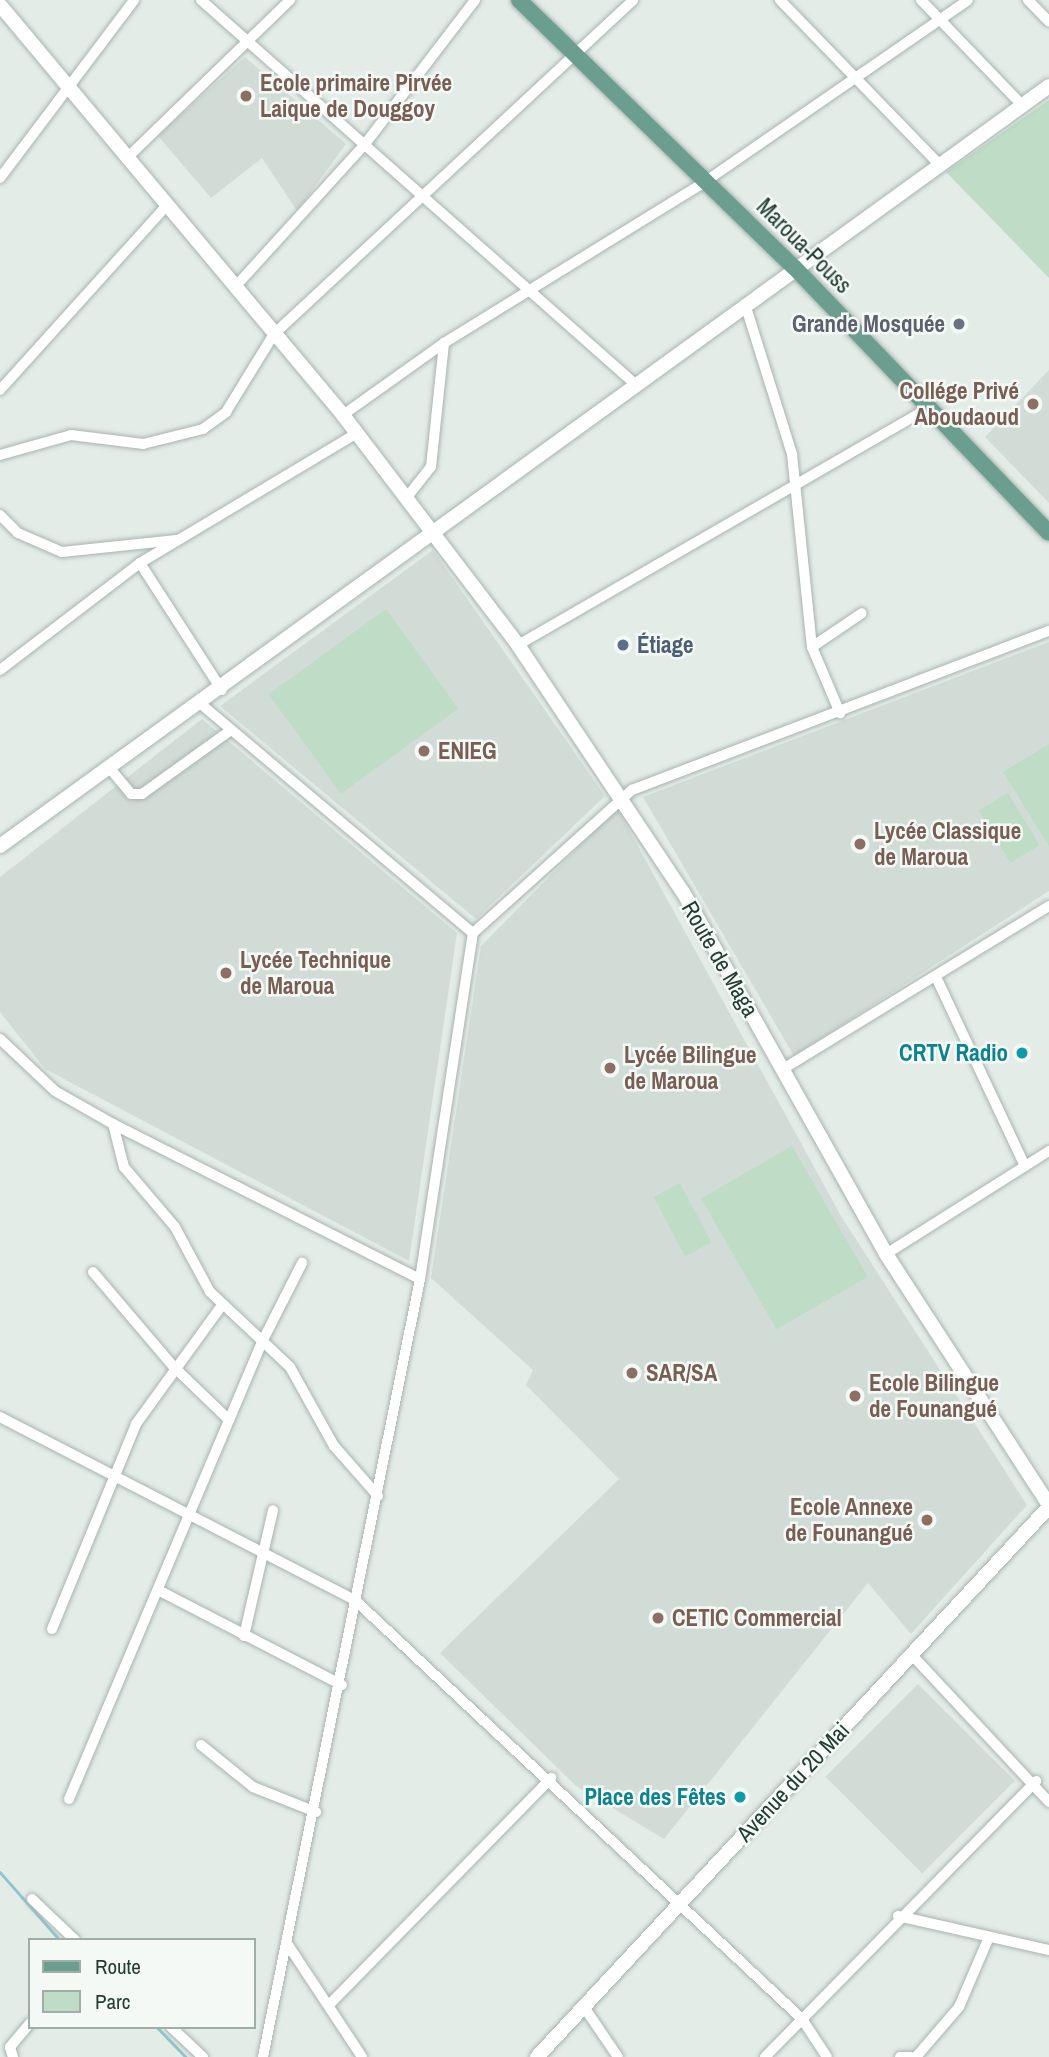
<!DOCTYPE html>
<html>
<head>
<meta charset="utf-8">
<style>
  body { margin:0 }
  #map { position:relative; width:1049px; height:2057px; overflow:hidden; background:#e4ece8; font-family:"Archivo Narrow",sans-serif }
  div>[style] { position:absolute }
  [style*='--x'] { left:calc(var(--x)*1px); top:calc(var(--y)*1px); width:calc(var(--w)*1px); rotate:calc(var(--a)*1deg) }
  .built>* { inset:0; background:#d2dcd7; transform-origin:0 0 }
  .green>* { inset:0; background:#bedcc6; transform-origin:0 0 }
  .stream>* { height:2.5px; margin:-1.25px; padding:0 1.25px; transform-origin:1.25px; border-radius:1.25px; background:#90c5cd }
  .roads { filter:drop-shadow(0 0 2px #a7b4af) drop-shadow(0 0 2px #a7b4af) }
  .street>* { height:10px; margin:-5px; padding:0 5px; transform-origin:5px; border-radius:5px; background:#fff }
  .secondary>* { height:14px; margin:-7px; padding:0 7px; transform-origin:7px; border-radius:7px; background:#fff }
  .primary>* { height:16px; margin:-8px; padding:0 8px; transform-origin:8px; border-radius:8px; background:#6c9e90 }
  .dots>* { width:19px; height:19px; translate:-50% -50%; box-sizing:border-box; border:4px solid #f4f9f6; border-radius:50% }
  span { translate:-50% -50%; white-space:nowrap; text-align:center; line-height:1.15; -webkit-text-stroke:5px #f4f9f6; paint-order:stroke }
  .education-label { font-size:23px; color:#785e54; font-weight:700 }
  .left { translate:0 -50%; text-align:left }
  .right { translate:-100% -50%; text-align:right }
  .street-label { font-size:23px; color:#243c35 }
  .worship-label { font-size:23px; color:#5b616d; font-weight:700 }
  .service-label { font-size:23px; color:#4e5e75; font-weight:700 }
  .culture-label { font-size:23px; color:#0d838f; font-weight:700 }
  .legend { position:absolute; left:28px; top:1938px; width:228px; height:91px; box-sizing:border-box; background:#f4f9f6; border:2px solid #a1ada9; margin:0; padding:9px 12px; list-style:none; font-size:21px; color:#243c35 }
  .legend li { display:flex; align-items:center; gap:14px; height:35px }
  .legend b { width:35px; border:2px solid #a1ada9 }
</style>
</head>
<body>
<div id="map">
  <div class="built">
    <div style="clip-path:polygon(245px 57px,346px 144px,297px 211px,262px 158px,211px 198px,158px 136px)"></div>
    <div style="clip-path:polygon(1049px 370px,1049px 503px,985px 437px)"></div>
    <div style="clip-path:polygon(433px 550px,605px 796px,476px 919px,220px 706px)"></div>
    <div style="clip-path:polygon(1049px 642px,1049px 891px,794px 1056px,643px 797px)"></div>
    <div style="clip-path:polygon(202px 719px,457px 933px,409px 1261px,45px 1069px,0 1012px,0 877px)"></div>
    <div style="clip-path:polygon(617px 808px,841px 1216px,1027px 1505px,911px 1634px,868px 1583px,664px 1839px,576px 1786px,440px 1653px,619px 1479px,526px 1385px,533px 1370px,431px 1278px,481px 946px)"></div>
    <div style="left:918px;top:1684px;width:137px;height:131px;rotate:45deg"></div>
  </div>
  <div class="green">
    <div style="clip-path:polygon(1049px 100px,1049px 278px,946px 172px)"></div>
    <div style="left:386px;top:609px;width:123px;height:145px;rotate:54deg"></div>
    <div style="clip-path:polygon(1049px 744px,1049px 846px,1003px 772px)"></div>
    <div style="left:1008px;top:793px;width:61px;height:34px;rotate:59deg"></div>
    <div style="left:792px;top:1146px;width:151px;height:105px;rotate:60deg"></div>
    <div style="left:680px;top:1183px;width:67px;height:30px;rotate:62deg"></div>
  </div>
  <div class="stream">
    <div style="--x:0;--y:1872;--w:91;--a:48.6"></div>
    <div style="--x:157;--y:2027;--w:42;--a:46"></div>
  </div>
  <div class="roads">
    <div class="street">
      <div style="--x:201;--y:0;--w:579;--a:41.5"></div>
      <div style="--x:780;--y:0;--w:228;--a:45.9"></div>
      <div style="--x:921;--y:0;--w:147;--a:46.1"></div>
      <div style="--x:1028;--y:0;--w:30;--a:46"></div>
      <div style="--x:128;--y:157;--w:226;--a:-44.1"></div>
      <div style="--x:0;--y:178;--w:223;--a:-53"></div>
      <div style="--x:235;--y:287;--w:193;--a:-47.7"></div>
      <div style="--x:365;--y:144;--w:181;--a:-52.6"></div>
      <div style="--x:745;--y:304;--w:157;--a:72.6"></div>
      <div style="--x:792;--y:454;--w:194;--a:84.1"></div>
      <div style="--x:812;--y:647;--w:72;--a:67"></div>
      <div style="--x:0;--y:390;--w:249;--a:-47.9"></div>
      <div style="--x:343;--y:415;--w:124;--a:-35.5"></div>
      <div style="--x:444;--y:343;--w:308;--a:-31.7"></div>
      <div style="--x:706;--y:181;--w:318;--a:-34.6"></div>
      <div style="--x:0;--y:455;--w:74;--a:-15.7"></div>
      <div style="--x:71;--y:435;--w:73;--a:7.1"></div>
      <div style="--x:143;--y:444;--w:62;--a:-14"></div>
      <div style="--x:203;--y:429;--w:29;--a:-36"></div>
      <div style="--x:226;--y:412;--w:92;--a:-58.4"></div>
      <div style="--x:274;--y:334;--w:490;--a:-42.9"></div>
      <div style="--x:408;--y:496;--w:37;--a:-52"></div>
      <div style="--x:431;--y:467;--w:125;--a:-84"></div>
      <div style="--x:0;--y:515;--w:25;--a:45"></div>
      <div style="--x:18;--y:533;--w:48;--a:23.4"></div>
      <div style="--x:62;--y:552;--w:115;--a:-6"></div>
      <div style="--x:140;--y:563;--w:151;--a:57.2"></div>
      <div style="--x:518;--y:645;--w:476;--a:-30"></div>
      <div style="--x:812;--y:647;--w:60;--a:-34.2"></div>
      <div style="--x:0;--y:670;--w:176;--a:-37.4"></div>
      <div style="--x:140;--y:563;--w:253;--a:-30.9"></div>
      <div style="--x:202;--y:705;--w:354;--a:40.1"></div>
      <div style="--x:112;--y:771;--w:30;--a:50"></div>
      <div style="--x:131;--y:794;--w:11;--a:0"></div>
      <div style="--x:142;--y:794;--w:110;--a:-35.7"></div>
      <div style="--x:936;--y:977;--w:209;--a:64.8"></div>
      <div style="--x:0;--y:1039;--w:76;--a:43.4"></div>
      <div style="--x:55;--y:1091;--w:67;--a:29.6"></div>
      <div style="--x:783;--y:1069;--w:312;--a:-31.5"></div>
      <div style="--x:886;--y:1254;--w:193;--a:-32.3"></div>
      <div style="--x:93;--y:1272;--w:123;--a:49.6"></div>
      <div style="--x:173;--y:1366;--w:78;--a:44"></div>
      <div style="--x:0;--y:1417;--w:401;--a:27.3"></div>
      <div style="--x:356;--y:1601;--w:611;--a:43.14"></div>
      <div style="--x:802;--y:2019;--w:45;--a:56.7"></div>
      <div style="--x:378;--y:1496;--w:67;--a:-131.3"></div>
      <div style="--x:334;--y:1446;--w:90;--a:-119.1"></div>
      <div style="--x:290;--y:1367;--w:110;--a:-136.8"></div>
      <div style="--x:210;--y:1292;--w:74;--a:-118.3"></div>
      <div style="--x:175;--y:1227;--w:79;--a:-130.4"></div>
      <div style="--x:124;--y:1167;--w:44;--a:-104.3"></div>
      <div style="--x:113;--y:1124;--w:344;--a:26.8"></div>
      <div style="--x:158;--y:1590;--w:207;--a:27.3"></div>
      <div style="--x:52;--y:1629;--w:222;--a:-67.7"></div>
      <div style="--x:136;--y:1424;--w:147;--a:-54.1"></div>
      <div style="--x:244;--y:1636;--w:129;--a:-77"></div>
      <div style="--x:912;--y:1655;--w:201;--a:47"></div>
      <div style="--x:201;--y:1745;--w:67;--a:38.9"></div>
      <div style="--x:253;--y:1787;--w:68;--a:21.6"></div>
      <div style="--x:69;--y:1799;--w:496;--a:-67.1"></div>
      <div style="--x:262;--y:1342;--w:89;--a:-63.1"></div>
      <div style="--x:32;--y:1899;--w:59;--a:43.6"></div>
      <div style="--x:898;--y:1916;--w:155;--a:12.7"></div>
      <div style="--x:288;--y:1945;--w:134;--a:56.5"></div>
      <div style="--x:329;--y:2005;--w:318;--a:-45.6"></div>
      <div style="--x:584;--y:2007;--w:60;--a:55.8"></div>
      <div style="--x:171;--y:2027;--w:44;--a:43.2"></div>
      <div style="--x:13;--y:2057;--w:10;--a:-107"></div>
      <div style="--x:10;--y:2047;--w:31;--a:-50"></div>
      <div style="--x:263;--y:2057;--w:794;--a:-78.59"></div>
      <div style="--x:420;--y:1279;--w:350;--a:-81.3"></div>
      <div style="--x:473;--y:933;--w:214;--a:-42"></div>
      <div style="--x:632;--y:790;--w:446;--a:-20.9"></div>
      <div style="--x:765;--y:2057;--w:387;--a:-45.5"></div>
      <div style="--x:900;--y:2057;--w:11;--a:0"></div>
      <div style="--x:916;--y:2057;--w:66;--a:-49.3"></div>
      <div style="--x:959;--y:2007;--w:76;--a:-66.8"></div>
    </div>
    <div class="secondary">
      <div style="--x:0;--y:5;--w:535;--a:50.08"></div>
      <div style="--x:343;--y:415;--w:289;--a:52.7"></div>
      <div style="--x:518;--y:645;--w:297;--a:56.3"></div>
      <div style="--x:683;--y:892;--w:415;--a:60.7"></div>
      <div style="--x:886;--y:1254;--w:299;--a:57"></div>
      <div style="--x:0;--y:846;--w:1295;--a:-35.92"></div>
      <div style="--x:537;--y:2057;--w:751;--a:-47.05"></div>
    </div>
    <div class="primary">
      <div style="--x:519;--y:0;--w:383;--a:44.2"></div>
      <div style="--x:794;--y:267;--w:368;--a:46.2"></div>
    </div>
  </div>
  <div class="dots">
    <div style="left:246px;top:96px;background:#8d6e63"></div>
    <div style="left:959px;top:324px;background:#6b7280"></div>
    <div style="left:1033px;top:404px;background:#8d6e63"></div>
    <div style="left:623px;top:645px;background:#5c6f8a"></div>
    <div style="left:424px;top:751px;background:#8d6e63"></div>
    <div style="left:860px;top:844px;background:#8d6e63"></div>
    <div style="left:226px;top:973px;background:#8d6e63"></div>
    <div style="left:1022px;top:1053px;background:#0f9aa8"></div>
    <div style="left:610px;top:1068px;background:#8d6e63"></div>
    <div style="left:632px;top:1373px;background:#8d6e63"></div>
    <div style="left:855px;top:1396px;background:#8d6e63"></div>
    <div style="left:927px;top:1520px;background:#8d6e63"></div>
    <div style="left:658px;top:1618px;background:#8d6e63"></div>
    <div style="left:740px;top:1797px;background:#0f9aa8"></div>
  </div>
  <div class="education-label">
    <span class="left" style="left:260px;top:96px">Ecole primaire Pirvée<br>Laique de Douggoy</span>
    <span class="right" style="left:1019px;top:404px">Collége Privé<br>Aboudaoud</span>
    <span class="left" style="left:438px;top:751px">ENIEG</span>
    <span class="left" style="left:874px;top:844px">Lycée Classique<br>de Maroua</span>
    <span class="left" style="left:240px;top:973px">Lycée Technique<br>de Maroua</span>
    <span class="left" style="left:624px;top:1068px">Lycée Bilingue<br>de Maroua</span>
    <span class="left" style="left:646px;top:1373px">SAR/SA</span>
    <span class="left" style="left:869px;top:1396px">Ecole Bilingue<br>de Founangué</span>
    <span class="right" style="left:913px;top:1520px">Ecole Annexe<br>de Founangué</span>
    <span class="left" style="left:672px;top:1618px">CETIC Commercial</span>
  </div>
  <div class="street-label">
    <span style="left:804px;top:246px;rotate:45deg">Maroua-Pouss</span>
    <span style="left:720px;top:959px;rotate:60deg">Route de Maga</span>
    <span style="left:793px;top:1782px;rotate:-47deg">Avenue du 20 Mai</span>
  </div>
  <div class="worship-label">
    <span class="right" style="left:945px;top:324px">Grande Mosquée</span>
  </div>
  <div class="service-label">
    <span class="left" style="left:637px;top:645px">Étiage</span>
  </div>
  <div class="culture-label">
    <span class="right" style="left:1008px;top:1053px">CRTV Radio</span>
    <span class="right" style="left:726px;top:1797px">Place des Fêtes</span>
  </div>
  <ul class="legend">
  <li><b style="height:9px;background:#6c9e90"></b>Route</li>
  <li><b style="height:19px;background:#bedcc6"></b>Parc</li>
  </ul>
</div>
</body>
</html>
